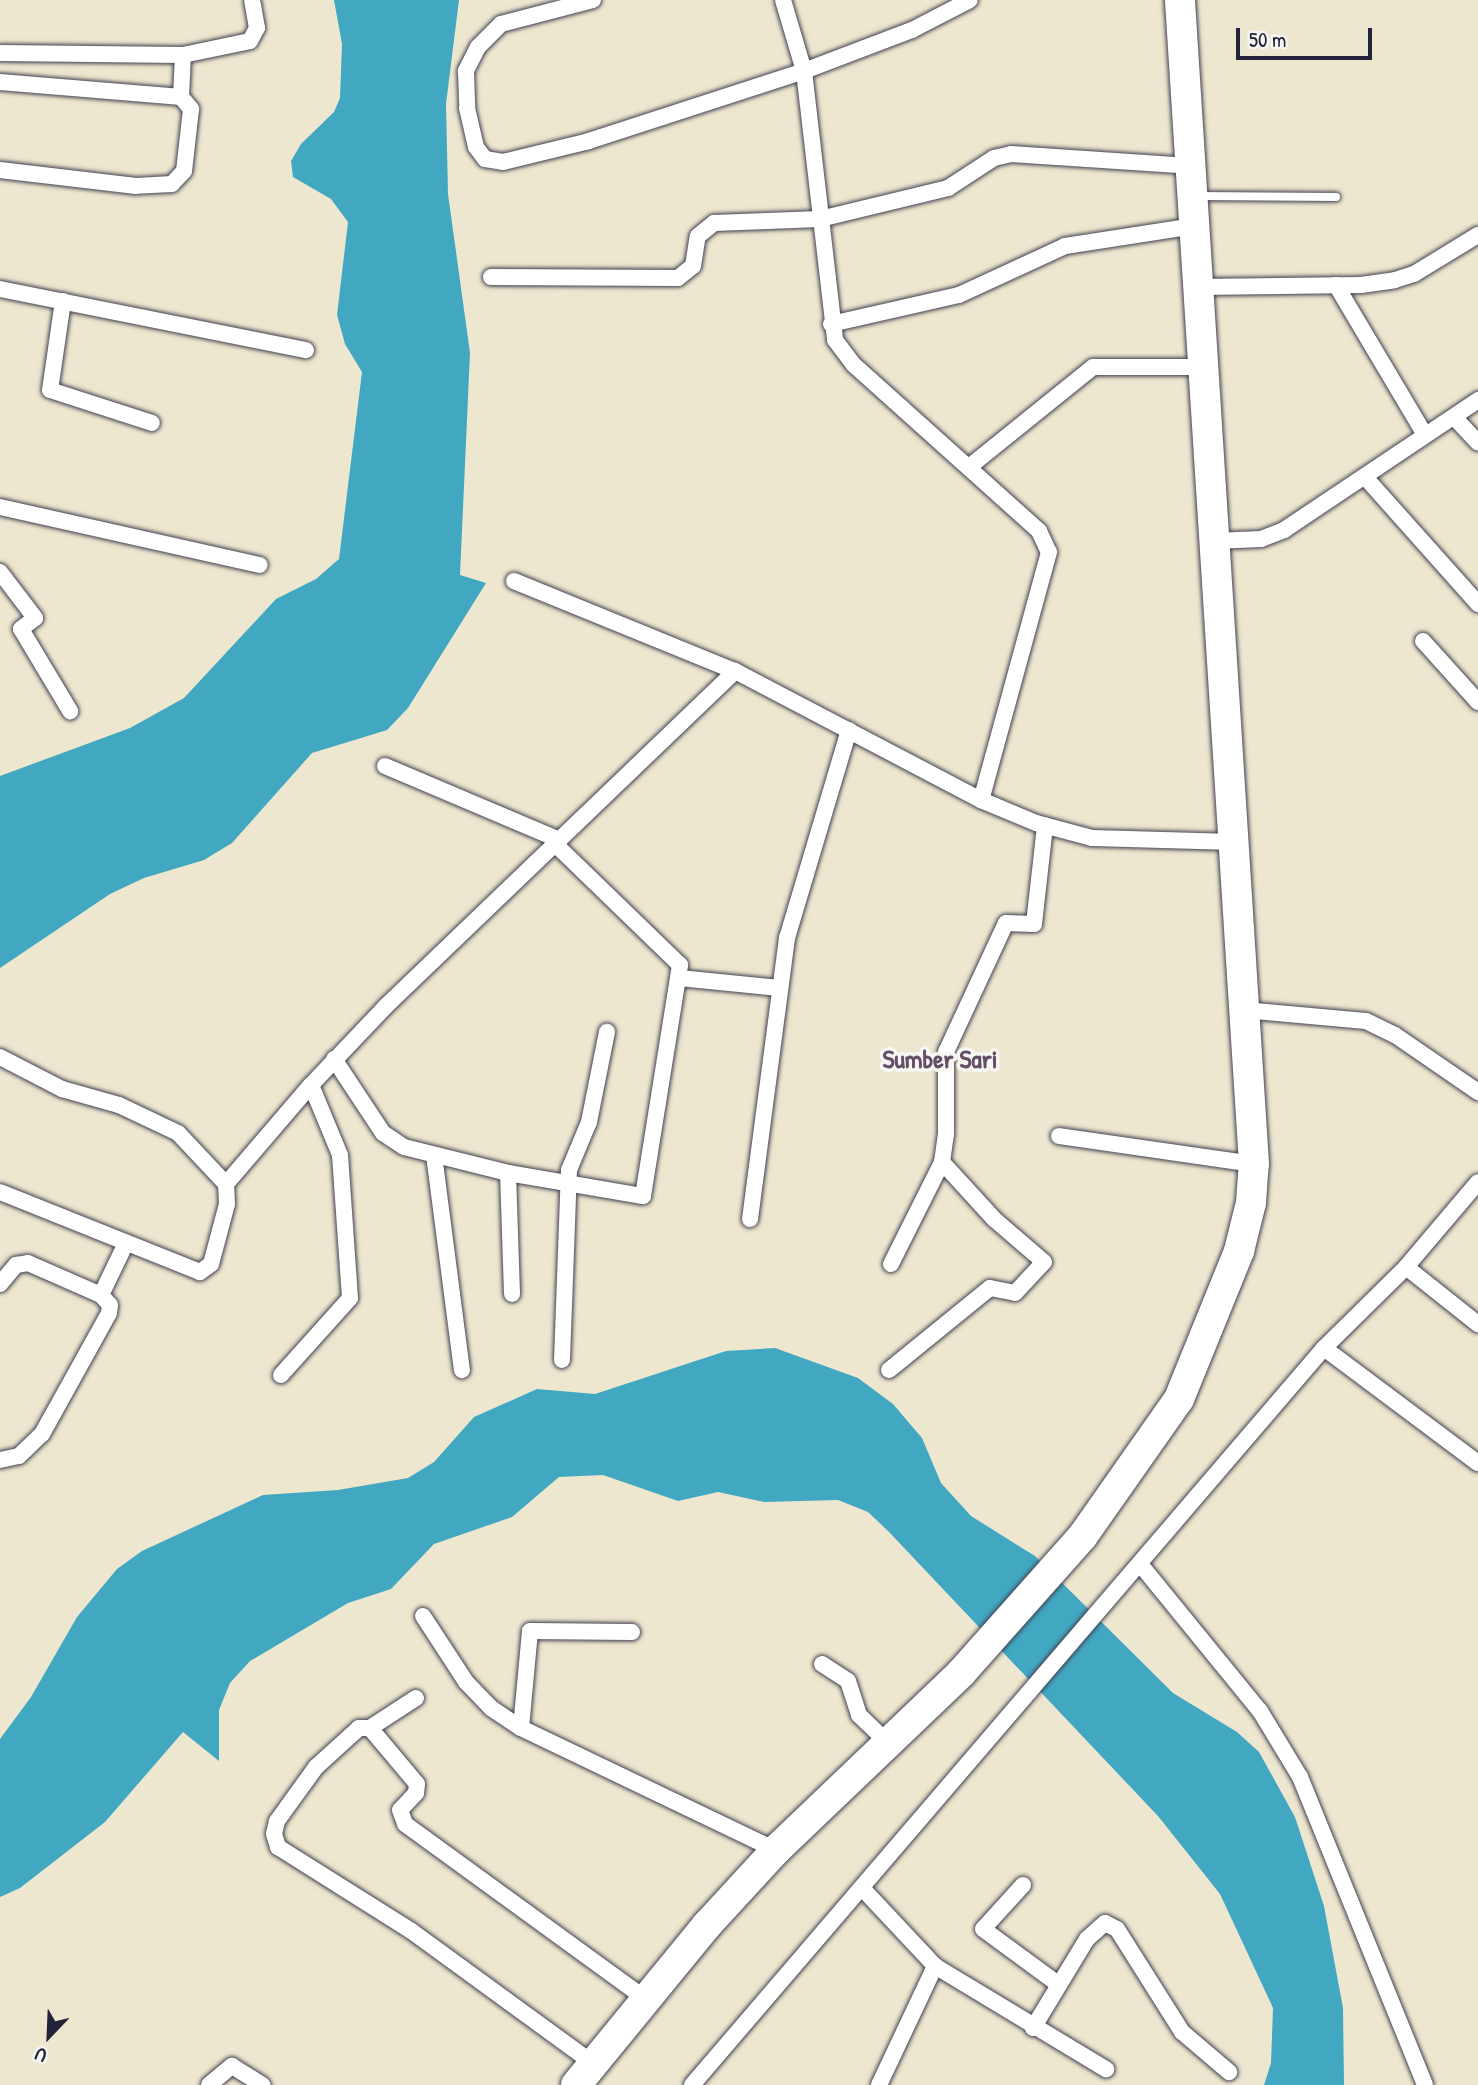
<!DOCTYPE html>
<html>
<head>
<meta charset="utf-8">
<style>
  body { margin:0 }
  #map { position:relative; width:1478px; height:2085px; overflow:hidden; background:#eee7cf; font-family:"Patrick Hand",sans-serif }
  div>[style] { position:absolute }
  [style*='--x'] { left:calc(var(--x)*1px); top:calc(var(--y)*1px); width:calc(var(--w)*1px); rotate:calc(var(--a)*1deg) }
  .water>* { inset:0; background:#42a8c2 }
  .roads { filter:drop-shadow(0 0 2px #414051) drop-shadow(0 0 2px #414051) }
  .lane>* { height:8px; margin:-4px; padding:0 4px; transform-origin:4px; border-radius:4px; background:#fff }
  .street>* { height:16px; margin:-8px; padding:0 8px; transform-origin:8px; border-radius:8px; background:#fff }
  .highway>* { height:30px; margin:-15px; padding:0 15px; transform-origin:15px; border-radius:15px; background:#fff }
  span { translate:-50% -50%; white-space:nowrap; text-align:center; line-height:1.15; -webkit-text-stroke:7px #f6f6f2; paint-order:stroke }
  .quarter-label { font-size:26px; color:#644f66; font-weight:700 }
  .north { position:absolute; left:14px; top:2001px; width:70px; height:70px; -webkit-text-stroke:5px #f6f6f2; paint-order:stroke; rotate:203deg; font-size:19px; font-weight:700; line-height:28px; text-align:center; color:#22223b }
  .north::after { content:''; display:block; margin:auto; width:24px; height:32px; background:#22223b; clip-path:polygon(50% 0,100% 100%,50% 72%,0 100%) }
  .scale { position:absolute; left:1236px; top:28px; width:136px; height:32px; box-sizing:border-box; border:4px solid #22223b; border-top:0; padding-left:9px; font-size:21px; line-height:24px; white-space:nowrap; color:#22223b; -webkit-text-stroke:5px #f6f6f2; paint-order:stroke }
</style>
</head>
<body>
<div id="map">
  <div class="water">
    <div style="clip-path:polygon(334px 0,459px 0,446px 104px,448px 194px,470px 353px,460px 575px,486px 583px,408px 708px,387px 730px,312px 753px,232px 843px,204px 860px,144px 878px,110px 894px,0 968px,0 776px,130px 728px,184px 698px,276px 599px,316px 579px,339px 559px,362px 372px,345px 344px,337px 315px,348px 222px,331px 199px,293px 177px,291px 161px,301px 144px,334px 112px,340px 98px,342px 44px)"></div>
    <div style="clip-path:polygon(775px 1348px,858px 1378px,893px 1404px,922px 1438px,941px 1483px,971px 1516px,1035px 1556px,1173px 1693px,1237px 1732px,1259px 1752px,1295px 1817px,1324px 1906px,1343px 2008px,1344px 2085px,1264px 2085px,1271px 2063px,1273px 2008px,1220px 1894px,1158px 1816px,889px 1532px,868px 1512px,838px 1500px,764px 1502px,718px 1492px,678px 1501px,603px 1475px,559px 1477px,512px 1517px,434px 1544px,391px 1589px,348px 1603px,250px 1661px,230px 1683px,219px 1710px,219px 1761px,183px 1732px,105px 1822px,20px 1888px,0 1897px,0 1739px,31px 1697px,77px 1617px,117px 1569px,142px 1551px,263px 1495px,338px 1490px,408px 1478px,434px 1462px,474px 1417px,537px 1389px,595px 1394px,726px 1351px)"></div>
  </div>
  <div class="roads">
    <div class="lane">
      <div style="--x:1199;--y:196;--w:137;--a:0.4"></div>
    </div>
    <div class="street">
      <div style="--x:593;--y:0;--w:95;--a:165.4"></div>
      <div style="--x:501;--y:24;--w:33;--a:135"></div>
      <div style="--x:478;--y:47;--w:27;--a:117"></div>
      <div style="--x:466;--y:71;--w:37;--a:88"></div>
      <div style="--x:467;--y:108;--w:40;--a:77"></div>
      <div style="--x:476;--y:147;--w:15;--a:53"></div>
      <div style="--x:485;--y:159;--w:18;--a:9"></div>
      <div style="--x:503;--y:162;--w:89;--a:-13.7"></div>
      <div style="--x:589;--y:141;--w:226;--a:-18"></div>
      <div style="--x:804;--y:71;--w:116;--a:-20.8"></div>
      <div style="--x:912;--y:30;--w:65;--a:-27.3"></div>
      <div style="--x:783;--y:0;--w:74;--a:73.5"></div>
      <div style="--x:804;--y:71;--w:271;--a:83.4"></div>
      <div style="--x:835;--y:340;--w:31;--a:53"></div>
      <div style="--x:854;--y:365;--w:249;--a:41.9"></div>
      <div style="--x:1039;--y:531;--w:23;--a:65"></div>
      <div style="--x:1049;--y:552;--w:257;--a:105.3"></div>
      <div style="--x:0;--y:53;--w:183;--a:0.6"></div>
      <div style="--x:183;--y:55;--w:68;--a:-11.8"></div>
      <div style="--x:250;--y:41;--w:15;--a:-62"></div>
      <div style="--x:257;--y:28;--w:28;--a:-100"></div>
      <div style="--x:0;--y:82;--w:182;--a:4.7"></div>
      <div style="--x:181;--y:97;--w:16;--a:50"></div>
      <div style="--x:191;--y:109;--w:62;--a:96.4"></div>
      <div style="--x:184;--y:171;--w:18;--a:133"></div>
      <div style="--x:172;--y:184;--w:36;--a:177"></div>
      <div style="--x:136;--y:186;--w:137;--a:-173.3"></div>
      <div style="--x:181;--y:97;--w:42;--a:-87.3"></div>
      <div style="--x:491;--y:277;--w:187;--a:0.3"></div>
      <div style="--x:678;--y:278;--w:19;--a:-39"></div>
      <div style="--x:693;--y:266;--w:30;--a:-81"></div>
      <div style="--x:698;--y:236;--w:21;--a:-39"></div>
      <div style="--x:714;--y:223;--w:106;--a:-2.2"></div>
      <div style="--x:820;--y:219;--w:132;--a:-13.6"></div>
      <div style="--x:948;--y:188;--w:55;--a:-33.1"></div>
      <div style="--x:994;--y:158;--w:17;--a:-13"></div>
      <div style="--x:1011;--y:154;--w:179;--a:3.8"></div>
      <div style="--x:1336;--y:285;--w:174;--a:59.3"></div>
      <div style="--x:1198;--y:287;--w:163;--a:-0.7"></div>
      <div style="--x:1361;--y:285;--w:34;--a:-8"></div>
      <div style="--x:1395;--y:280;--w:20;--a:-18"></div>
      <div style="--x:1414;--y:274;--w:75;--a:-31.4"></div>
      <div style="--x:0;--y:289;--w:312;--a:11.3"></div>
      <div style="--x:63;--y:301;--w:90;--a:98.3"></div>
      <div style="--x:50;--y:390;--w:107;--a:17.9"></div>
      <div style="--x:831;--y:324;--w:131;--a:-12.8"></div>
      <div style="--x:959;--y:295;--w:117;--a:-24.8"></div>
      <div style="--x:1065;--y:246;--w:131;--a:-8.8"></div>
      <div style="--x:1454;--y:417;--w:35;--a:47"></div>
      <div style="--x:969;--y:467;--w:159;--a:-38.9"></div>
      <div style="--x:1093;--y:367;--w:110;--a:0"></div>
      <div style="--x:1365;--y:477;--w:170;--a:48.3"></div>
      <div style="--x:0;--y:507;--w:266;--a:12.6"></div>
      <div style="--x:1214;--y:541;--w:47;--a:-2.4"></div>
      <div style="--x:1261;--y:539;--w:25;--a:-21"></div>
      <div style="--x:1284;--y:530;--w:234;--a:-33.8"></div>
      <div style="--x:0;--y:572;--w:58;--a:52.7"></div>
      <div style="--x:35;--y:618;--w:18;--a:142"></div>
      <div style="--x:21;--y:629;--w:96;--a:59.1"></div>
      <div style="--x:514;--y:581;--w:239;--a:22.2"></div>
      <div style="--x:735;--y:671;--w:278;--a:27.7"></div>
      <div style="--x:981;--y:800;--w:60;--a:22.7"></div>
      <div style="--x:1036;--y:823;--w:58;--a:15"></div>
      <div style="--x:1092;--y:838;--w:142;--a:1.6"></div>
      <div style="--x:1423;--y:641;--w:82;--a:48"></div>
      <div style="--x:385;--y:766;--w:189;--a:23"></div>
      <div style="--x:680;--y:978;--w:99;--a:5.8"></div>
      <div style="--x:1244;--y:1010;--w:122;--a:5.2"></div>
      <div style="--x:1366;--y:1021;--w:32;--a:26"></div>
      <div style="--x:1395;--y:1035;--w:101;--a:34.5"></div>
      <div style="--x:0;--y:1057;--w:70;--a:27.3"></div>
      <div style="--x:62;--y:1089;--w:59;--a:15.7"></div>
      <div style="--x:119;--y:1105;--w:65;--a:25.4"></div>
      <div style="--x:178;--y:1133;--w:70;--a:46.7"></div>
      <div style="--x:226;--y:1184;--w:20;--a:87"></div>
      <div style="--x:227;--y:1204;--w:62;--a:104.9"></div>
      <div style="--x:211;--y:1264;--w:14;--a:144"></div>
      <div style="--x:200;--y:1272;--w:215;--a:-158.2"></div>
      <div style="--x:334;--y:1059;--w:89;--a:56.5"></div>
      <div style="--x:383;--y:1133;--w:25;--a:34"></div>
      <div style="--x:404;--y:1147;--w:107;--a:14"></div>
      <div style="--x:508;--y:1173;--w:137;--a:9.7"></div>
      <div style="--x:643;--y:1196;--w:234;--a:-80.9"></div>
      <div style="--x:680;--y:965;--w:174;--a:-135.9"></div>
      <div style="--x:1059;--y:1136;--w:197;--a:8.2"></div>
      <div style="--x:434;--y:1155;--w:217;--a:82.6"></div>
      <div style="--x:508;--y:1173;--w:121;--a:88.1"></div>
      <div style="--x:226;--y:1184;--w:130;--a:-49.4"></div>
      <div style="--x:311;--y:1085;--w:109;--a:-46.5"></div>
      <div style="--x:386;--y:1006;--w:484;--a:-43.8"></div>
      <div style="--x:750;--y:1219;--w:283;--a:-82.5"></div>
      <div style="--x:787;--y:938;--w:217;--a:-73.4"></div>
      <div style="--x:891;--y:1264;--w:114;--a:-63.4"></div>
      <div style="--x:1406;--y:1267;--w:92;--a:38.4"></div>
      <div style="--x:0;--y:1284;--w:25;--a:-50"></div>
      <div style="--x:16;--y:1265;--w:12;--a:-9"></div>
      <div style="--x:28;--y:1263;--w:80;--a:23.7"></div>
      <div style="--x:101;--y:1295;--w:58;--a:-64.3"></div>
      <div style="--x:1324;--y:1348;--w:192;--a:36.8"></div>
      <div style="--x:562;--y:1360;--w:190;--a:-87.9"></div>
      <div style="--x:569;--y:1170;--w:52;--a:-67.4"></div>
      <div style="--x:589;--y:1122;--w:92;--a:-78.7"></div>
      <div style="--x:889;--y:1370;--w:130;--a:-39.1"></div>
      <div style="--x:990;--y:1288;--w:25;--a:11"></div>
      <div style="--x:1015;--y:1293;--w:42;--a:-46.9"></div>
      <div style="--x:1044;--y:1262;--w:66;--a:-139.3"></div>
      <div style="--x:994;--y:1219;--w:77;--a:-132.4"></div>
      <div style="--x:942;--y:1162;--w:28;--a:-82"></div>
      <div style="--x:946;--y:1134;--w:82;--a:-90"></div>
      <div style="--x:946;--y:1052;--w:142;--a:-65.1"></div>
      <div style="--x:1006;--y:923;--w:28;--a:2"></div>
      <div style="--x:1034;--y:924;--w:99;--a:-83.6"></div>
      <div style="--x:281;--y:1375;--w:103;--a:-48.1"></div>
      <div style="--x:350;--y:1298;--w:143;--a:-94"></div>
      <div style="--x:340;--y:1155;--w:76;--a:-112.5"></div>
      <div style="--x:0;--y:1460;--w:19;--a:-12"></div>
      <div style="--x:19;--y:1456;--w:32;--a:-44"></div>
      <div style="--x:42;--y:1434;--w:138;--a:-61"></div>
      <div style="--x:109;--y:1313;--w:8;--a:-83"></div>
      <div style="--x:110;--y:1305;--w:13;--a:-132"></div>
      <div style="--x:1140;--y:1564;--w:190;--a:50.8"></div>
      <div style="--x:1260;--y:1711;--w:77;--a:58.8"></div>
      <div style="--x:1300;--y:1777;--w:332;--a:67.9"></div>
      <div style="--x:423;--y:1616;--w:79;--a:56.9"></div>
      <div style="--x:466;--y:1682;--w:36;--a:46"></div>
      <div style="--x:491;--y:1708;--w:36;--a:34"></div>
      <div style="--x:521;--y:1728;--w:283;--a:25.6"></div>
      <div style="--x:822;--y:1664;--w:31;--a:33"></div>
      <div style="--x:848;--y:1681;--w:36;--a:72"></div>
      <div style="--x:859;--y:1715;--w:40;--a:44"></div>
      <div style="--x:416;--y:1698;--w:55;--a:146.9"></div>
      <div style="--x:370;--y:1728;--w:11;--a:180"></div>
      <div style="--x:359;--y:1728;--w:58;--a:137.8"></div>
      <div style="--x:316;--y:1767;--w:67;--a:125.8"></div>
      <div style="--x:277;--y:1821;--w:13;--a:103"></div>
      <div style="--x:274;--y:1834;--w:14;--a:73"></div>
      <div style="--x:278;--y:1847;--w:156;--a:32.2"></div>
      <div style="--x:410;--y:1930;--w:228;--a:36.1"></div>
      <div style="--x:370;--y:1728;--w:73;--a:50"></div>
      <div style="--x:417;--y:1784;--w:9;--a:96"></div>
      <div style="--x:416;--y:1793;--w:23;--a:133"></div>
      <div style="--x:400;--y:1810;--w:15;--a:70"></div>
      <div style="--x:405;--y:1824;--w:298;--a:36"></div>
      <div style="--x:521;--y:1728;--w:97;--a:-84.7"></div>
      <div style="--x:530;--y:1631;--w:102;--a:0.6"></div>
      <div style="--x:1023;--y:1885;--w:59;--a:132.3"></div>
      <div style="--x:983;--y:1929;--w:93;--a:36.3"></div>
      <div style="--x:862;--y:1888;--w:107;--a:46.9"></div>
      <div style="--x:935;--y:1966;--w:200;--a:31.1"></div>
      <div style="--x:1033;--y:2028;--w:104;--a:-58.8"></div>
      <div style="--x:1087;--y:1939;--w:24;--a:-42"></div>
      <div style="--x:1105;--y:1923;--w:13;--a:27"></div>
      <div style="--x:1117;--y:1929;--w:122;--a:57.7"></div>
      <div style="--x:1182;--y:2032;--w:62;--a:40.4"></div>
      <div style="--x:209;--y:2085;--w:30;--a:-40"></div>
      <div style="--x:232;--y:2066;--w:36;--a:32"></div>
      <div style="--x:692;--y:2085;--w:971;--a:-49.39"></div>
      <div style="--x:1324;--y:1348;--w:115;--a:-44.6"></div>
      <div style="--x:1406;--y:1267;--w:111;--a:-49.7"></div>
      <div style="--x:879;--y:2085;--w:132;--a:-64.8"></div>
    </div>
    <div class="highway">
      <div style="--x:576;--y:2085;--w:207;--a:-50.7"></div>
      <div style="--x:707;--y:1925;--w:102;--a:-47.4"></div>
      <div style="--x:776;--y:1850;--w:257;--a:-43.7"></div>
      <div style="--x:962;--y:1672;--w:181;--a:-48.4"></div>
      <div style="--x:1082;--y:1537;--w:169;--a:-54.9"></div>
      <div style="--x:1179;--y:1399;--w:160;--a:-67.9"></div>
      <div style="--x:1239;--y:1251;--w:49;--a:-76"></div>
      <div style="--x:1251;--y:1203;--w:39;--a:-86"></div>
      <div style="--x:1254;--y:1164;--w:1166;--a:-93.64"></div>
    </div>
  </div>
  <div class="quarter-label">
    <span style="left:940px;top:1059px">Sumber Sari</span>
  </div>
  <div class="north">U</div>
  <div class="scale">50 m</div>
</div>
</body>
</html>
